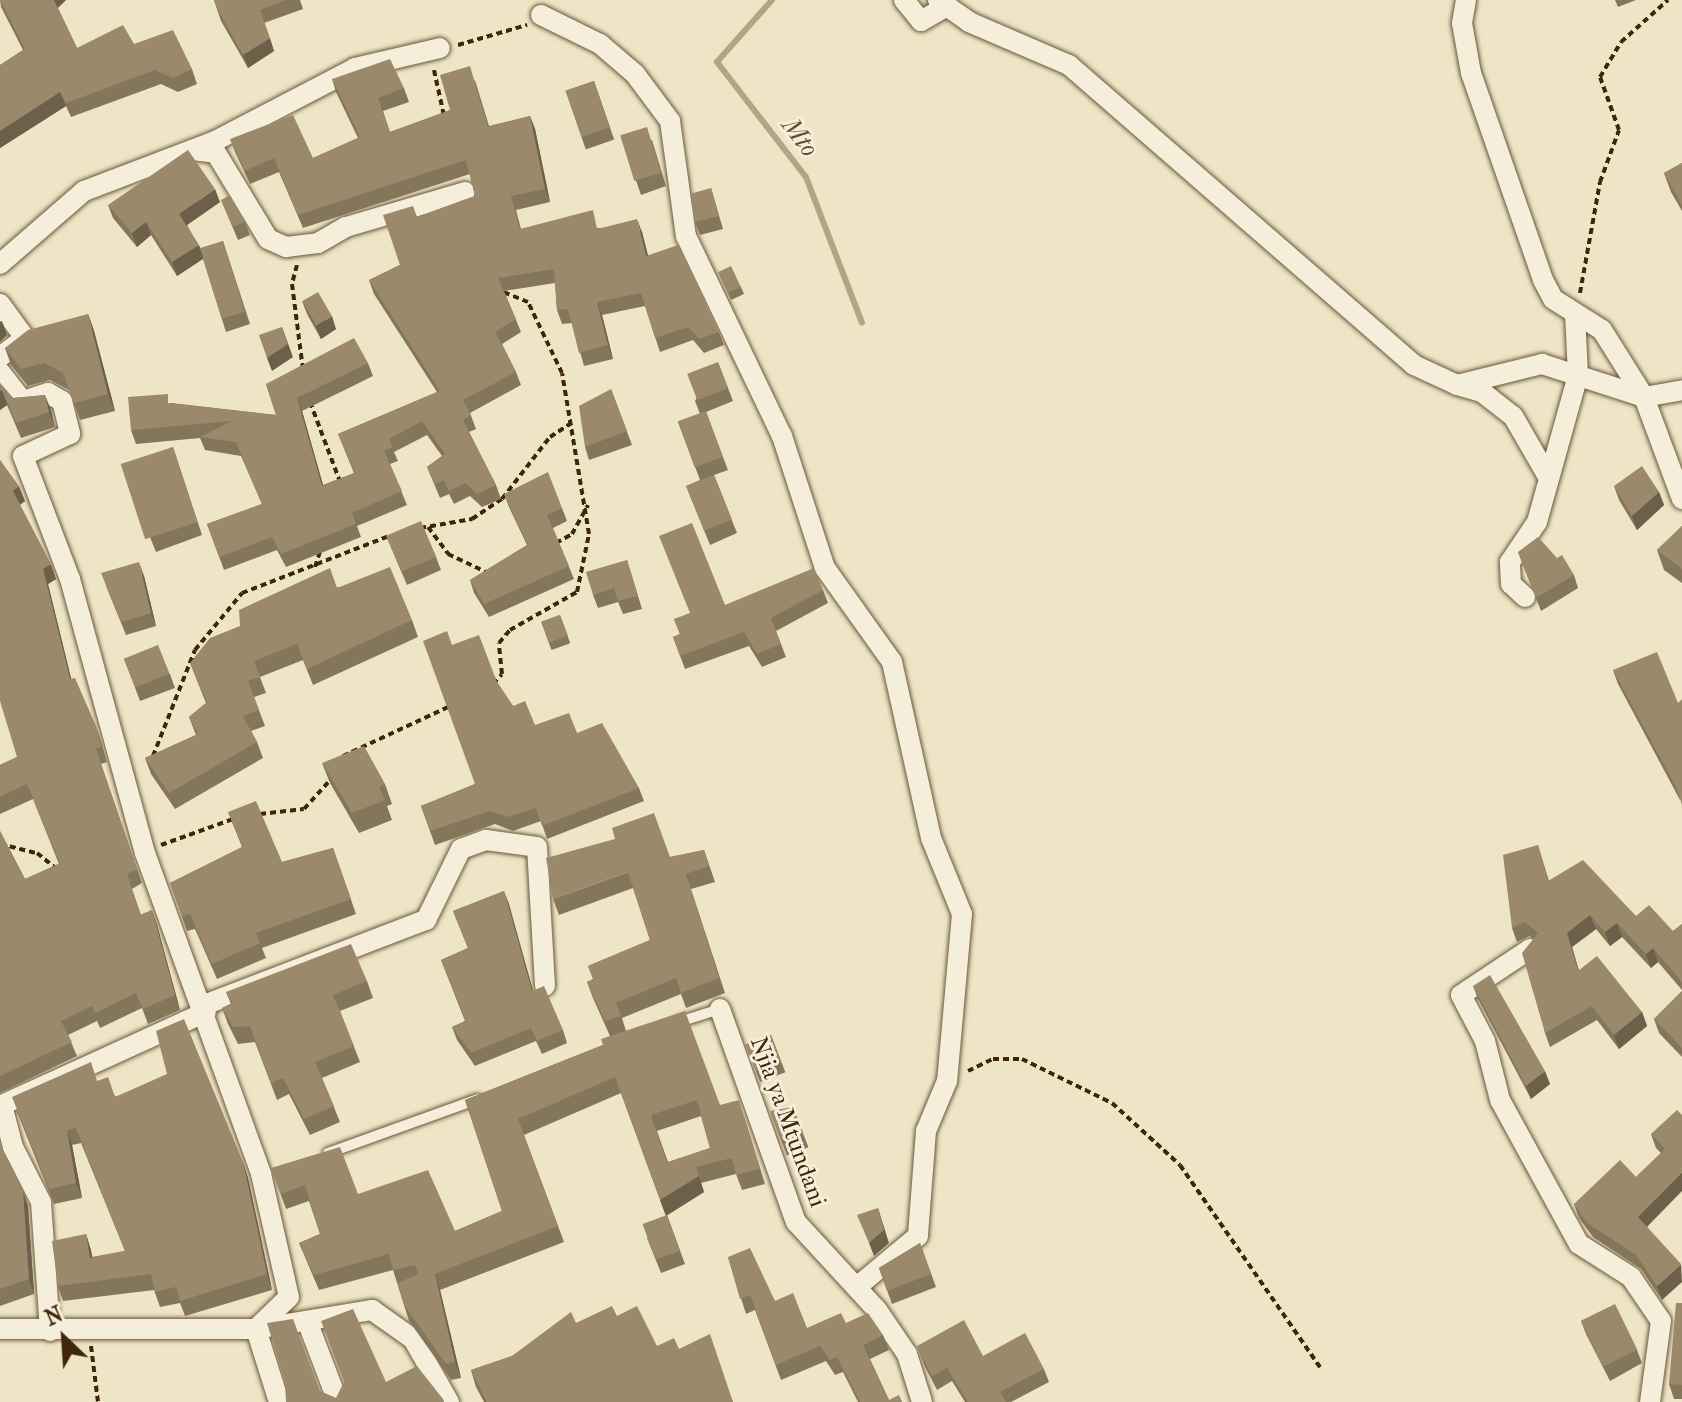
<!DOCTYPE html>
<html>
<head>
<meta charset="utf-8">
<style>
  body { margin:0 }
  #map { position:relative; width:1682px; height:1402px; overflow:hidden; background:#eee5c7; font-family:"IM FELL French Canon",serif }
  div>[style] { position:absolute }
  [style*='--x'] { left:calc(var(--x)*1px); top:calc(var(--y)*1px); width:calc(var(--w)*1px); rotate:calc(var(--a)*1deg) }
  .stream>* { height:6px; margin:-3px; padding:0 3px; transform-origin:3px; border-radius:3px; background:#b2a485 }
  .path>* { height:4px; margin-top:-2px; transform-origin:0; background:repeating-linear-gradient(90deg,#3e2606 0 6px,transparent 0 10px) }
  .roads { filter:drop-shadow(0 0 2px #6a5636) drop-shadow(0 0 2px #6a5636) }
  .service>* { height:10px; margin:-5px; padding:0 5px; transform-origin:5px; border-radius:5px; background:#f4eedb }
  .minor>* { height:20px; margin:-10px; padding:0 10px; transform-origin:10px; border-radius:10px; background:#f4eedb }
  .wall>* { inset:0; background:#84765b; transform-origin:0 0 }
  .shaded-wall>* { inset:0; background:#6c604a }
  .building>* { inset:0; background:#9a896a; transform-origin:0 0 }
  span { translate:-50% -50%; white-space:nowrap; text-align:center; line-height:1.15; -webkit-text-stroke:6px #f4eedb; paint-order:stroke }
  .street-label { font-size:24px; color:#3e2606 }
  .water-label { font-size:26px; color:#614c2c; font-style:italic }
  .north { position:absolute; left:24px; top:1298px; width:80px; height:80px; -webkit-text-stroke:6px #f4eedb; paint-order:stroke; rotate:335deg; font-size:22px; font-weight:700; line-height:32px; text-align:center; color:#3e2606 }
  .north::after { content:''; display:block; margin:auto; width:28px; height:36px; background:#3e2606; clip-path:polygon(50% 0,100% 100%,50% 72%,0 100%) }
</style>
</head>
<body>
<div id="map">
  <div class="stream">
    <div style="--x:772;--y:0;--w:83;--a:131.6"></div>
    <div style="--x:717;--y:62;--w:145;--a:52.3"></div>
    <div style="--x:806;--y:177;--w:156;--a:69"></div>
  </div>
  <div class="path">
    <div style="--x:458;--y:45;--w:72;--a:-16.2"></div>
    <div style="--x:434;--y:70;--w:47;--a:77.7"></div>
    <div style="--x:297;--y:265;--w:20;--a:105"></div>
    <div style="--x:292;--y:284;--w:87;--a:82.7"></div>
    <div style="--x:1580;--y:293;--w:113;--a:-79.8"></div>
    <div style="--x:1600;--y:182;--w:55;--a:-69.9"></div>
    <div style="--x:1619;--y:130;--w:56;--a:-109.7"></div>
    <div style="--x:1600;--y:77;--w:41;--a:-59"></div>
    <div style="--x:1621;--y:42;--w:63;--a:-41.8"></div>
    <div style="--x:310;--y:402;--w:85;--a:69.4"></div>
    <div style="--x:428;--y:527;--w:34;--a:53"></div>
    <div style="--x:448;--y:554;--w:42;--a:25.3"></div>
    <div style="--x:420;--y:528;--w:53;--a:-9.8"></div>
    <div style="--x:472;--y:519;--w:36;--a:-34"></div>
    <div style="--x:502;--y:499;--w:78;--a:-52.3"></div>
    <div style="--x:550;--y:437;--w:27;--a:-33"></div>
    <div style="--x:556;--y:543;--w:18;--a:-29"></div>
    <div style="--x:572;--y:534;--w:33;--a:-61"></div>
    <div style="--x:315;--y:567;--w:19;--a:-72"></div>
    <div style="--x:493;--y:684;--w:13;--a:-48"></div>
    <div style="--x:502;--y:674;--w:31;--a:-96"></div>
    <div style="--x:499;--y:643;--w:17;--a:-50"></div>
    <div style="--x:510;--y:630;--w:77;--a:-29.6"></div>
    <div style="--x:577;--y:592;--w:59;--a:-78.3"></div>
    <div style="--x:589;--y:534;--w:163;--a:-99.5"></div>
    <div style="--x:562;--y:373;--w:79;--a:-115.6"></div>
    <div style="--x:528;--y:302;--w:29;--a:-158"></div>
    <div style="--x:153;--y:756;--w:114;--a:-68.4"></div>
    <div style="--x:195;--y:650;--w:74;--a:-50.5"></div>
    <div style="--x:242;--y:593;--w:158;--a:-21.2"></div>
    <div style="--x:343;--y:756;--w:118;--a:-25"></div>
    <div style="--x:260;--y:814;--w:44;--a:-6.5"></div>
    <div style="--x:304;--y:809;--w:42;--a:-47.9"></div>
    <div style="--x:0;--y:844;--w:38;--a:14"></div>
    <div style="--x:37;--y:853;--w:26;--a:39"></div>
    <div style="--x:161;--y:845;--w:80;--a:-19.8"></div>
    <div style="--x:968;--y:1071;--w:28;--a:-26"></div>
    <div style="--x:993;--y:1059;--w:29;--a:0"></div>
    <div style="--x:1022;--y:1059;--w:100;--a:26.1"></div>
    <div style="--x:1112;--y:1103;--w:92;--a:42.4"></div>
    <div style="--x:1180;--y:1165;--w:246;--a:55.3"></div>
    <div style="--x:91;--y:1346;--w:56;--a:82.9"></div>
  </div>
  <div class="roads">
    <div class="service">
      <div style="--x:676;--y:1023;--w:46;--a:-17.7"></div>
      <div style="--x:328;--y:1153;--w:159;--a:-19.8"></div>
    </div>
    <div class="minor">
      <div style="--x:904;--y:0;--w:27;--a:51"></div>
      <div style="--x:921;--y:21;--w:30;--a:-30"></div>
      <div style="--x:938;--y:0;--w:38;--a:35"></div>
      <div style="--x:969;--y:22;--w:109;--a:23.3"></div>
      <div style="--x:1069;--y:65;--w:457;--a:41"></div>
      <div style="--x:1414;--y:365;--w:47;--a:24.9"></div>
      <div style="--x:1457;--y:385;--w:88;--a:-13.9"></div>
      <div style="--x:1542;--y:364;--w:107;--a:17.9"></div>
      <div style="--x:1644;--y:397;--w:39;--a:-10"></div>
      <div style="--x:1466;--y:0;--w:23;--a:100"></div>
      <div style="--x:1462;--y:23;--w:51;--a:79.8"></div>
      <div style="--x:1471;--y:73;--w:219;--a:70.8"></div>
      <div style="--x:1543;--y:280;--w:21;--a:62"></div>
      <div style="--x:1553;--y:299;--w:58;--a:32.3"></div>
      <div style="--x:1602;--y:330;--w:79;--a:57.9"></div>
      <div style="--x:1644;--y:397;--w:109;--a:69.6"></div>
      <div style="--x:541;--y:15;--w:66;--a:26.2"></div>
      <div style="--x:600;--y:44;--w:46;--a:40.6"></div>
      <div style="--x:635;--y:74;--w:59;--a:53.3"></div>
      <div style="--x:670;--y:121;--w:116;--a:82.1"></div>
      <div style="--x:686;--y:236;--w:222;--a:64.4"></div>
      <div style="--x:782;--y:436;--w:139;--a:72"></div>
      <div style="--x:825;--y:568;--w:115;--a:54.5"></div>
      <div style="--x:892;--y:662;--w:180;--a:77.5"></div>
      <div style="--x:931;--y:838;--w:82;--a:67.8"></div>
      <div style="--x:962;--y:914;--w:168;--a:95.1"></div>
      <div style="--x:947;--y:1081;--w:54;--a:112.8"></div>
      <div style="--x:926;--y:1131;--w:105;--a:94.4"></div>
      <div style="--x:918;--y:1236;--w:78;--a:140.2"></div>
      <div style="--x:192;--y:150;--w:24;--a:7"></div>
      <div style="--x:216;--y:153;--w:100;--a:58.8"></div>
      <div style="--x:268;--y:239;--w:20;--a:24"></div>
      <div style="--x:286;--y:247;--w:32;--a:-7"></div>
      <div style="--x:318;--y:243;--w:32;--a:-30"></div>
      <div style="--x:346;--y:227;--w:124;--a:-16.4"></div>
      <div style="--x:0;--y:264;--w:111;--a:-41"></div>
      <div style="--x:84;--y:191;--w:140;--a:-20.9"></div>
      <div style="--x:215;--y:141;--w:158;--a:-27.5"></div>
      <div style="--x:355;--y:68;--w:87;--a:-13.2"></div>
      <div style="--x:0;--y:304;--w:42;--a:53.7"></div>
      <div style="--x:25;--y:338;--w:31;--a:143"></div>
      <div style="--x:0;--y:372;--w:37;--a:52"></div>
      <div style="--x:23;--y:401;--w:26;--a:-18"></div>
      <div style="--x:48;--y:393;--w:16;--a:30"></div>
      <div style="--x:62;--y:401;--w:34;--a:76"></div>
      <div style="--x:70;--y:434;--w:52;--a:154.9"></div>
      <div style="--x:23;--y:456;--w:132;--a:69.1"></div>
      <div style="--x:70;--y:579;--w:284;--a:74.7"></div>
      <div style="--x:145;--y:853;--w:341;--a:70.1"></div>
      <div style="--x:261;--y:1174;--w:126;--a:77.2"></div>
      <div style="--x:289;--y:1297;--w:46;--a:135.9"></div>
      <div style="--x:256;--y:1329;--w:77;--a:72.5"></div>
      <div style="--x:1457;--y:385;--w:26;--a:16"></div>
      <div style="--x:1482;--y:392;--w:39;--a:38"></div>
      <div style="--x:1513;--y:416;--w:68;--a:60"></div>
      <div style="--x:1525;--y:597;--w:19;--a:-137"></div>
      <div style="--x:1511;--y:584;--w:22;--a:-93"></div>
      <div style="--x:1510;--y:562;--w:48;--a:-56"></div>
      <div style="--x:1537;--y:522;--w:153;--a:-74.4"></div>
      <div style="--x:1578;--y:375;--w:62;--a:-92.8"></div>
      <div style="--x:1530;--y:949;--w:83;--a:146.3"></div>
      <div style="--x:1461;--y:995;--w:52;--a:62.4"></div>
      <div style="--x:1485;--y:1041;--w:61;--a:75.7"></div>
      <div style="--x:1500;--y:1100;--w:164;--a:61.3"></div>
      <div style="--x:1579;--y:1244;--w:62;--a:32.4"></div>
      <div style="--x:1631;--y:1277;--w:53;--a:55.7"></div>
      <div style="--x:1661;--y:1321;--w:82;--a:97.7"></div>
      <div style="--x:204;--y:1005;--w:238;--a:-21"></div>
      <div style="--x:426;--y:920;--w:79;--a:-63.8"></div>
      <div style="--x:461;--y:849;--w:27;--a:-20"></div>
      <div style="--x:486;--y:840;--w:51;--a:7.8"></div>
      <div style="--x:537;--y:847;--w:139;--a:86.7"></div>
      <div style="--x:720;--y:1009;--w:226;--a:70.4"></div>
      <div style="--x:796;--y:1222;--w:120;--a:47.4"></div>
      <div style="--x:877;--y:1310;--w:53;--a:55.7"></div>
      <div style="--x:907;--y:1354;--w:50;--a:72.6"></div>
      <div style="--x:307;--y:1321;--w:87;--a:69.1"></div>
      <div style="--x:0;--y:1329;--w:256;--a:0"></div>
      <div style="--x:256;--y:1329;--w:118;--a:-9.3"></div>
      <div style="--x:372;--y:1310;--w:50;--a:35.3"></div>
      <div style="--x:413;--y:1339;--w:73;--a:60.3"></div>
      <div style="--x:50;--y:1331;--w:129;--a:-94"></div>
      <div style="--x:41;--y:1202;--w:62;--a:-117"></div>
      <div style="--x:13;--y:1147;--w:43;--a:-104.7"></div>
      <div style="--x:2;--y:1105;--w:224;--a:-24.5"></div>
    </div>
  </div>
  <div class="wall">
    <div style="clip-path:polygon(0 0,66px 0,58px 8px,77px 48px,134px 44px,192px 69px,197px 84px,178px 92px,161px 84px,71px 117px,66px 106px,0 148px,0 65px,23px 50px,1px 7px)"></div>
    <div style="clip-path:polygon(214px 0,300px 0,303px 9px,264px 23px,274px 51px,248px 68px,221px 21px)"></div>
    <div style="clip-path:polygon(1615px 0,1636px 0,1618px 7px)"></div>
    <div style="clip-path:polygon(332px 79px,404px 88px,409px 102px,383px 111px,390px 132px,450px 110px,475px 80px,489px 126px,530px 116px,535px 129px,550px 202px,516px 210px,521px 229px,599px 228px,642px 232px,648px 255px,719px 332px,724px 345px,704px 353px,693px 340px,660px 352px,645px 306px,602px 315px,613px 359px,584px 366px,572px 323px,562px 324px,557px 310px,555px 283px,504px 291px,521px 332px,502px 344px,516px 372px,521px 385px,470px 413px,476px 429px,469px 432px,496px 485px,501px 499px,482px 507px,470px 496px,454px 504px,449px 494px,440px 498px,427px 467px,442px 456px,427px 435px,394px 452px,398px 461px,390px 464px,407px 505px,357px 526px,361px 537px,286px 567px,277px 550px,224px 570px,207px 524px,262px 504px,241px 456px,205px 450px,200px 438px,136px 444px,131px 430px,171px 403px,276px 415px,266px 384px,368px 363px,373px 376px,302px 411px,323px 485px,354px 473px,338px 434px,437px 392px,374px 294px,369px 280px,400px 265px,417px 217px,475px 196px,470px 174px,303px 228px,279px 172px,250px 184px,235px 152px,230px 139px,313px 158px,358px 138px,336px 92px)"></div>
    <div style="left:594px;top:81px;width:62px;height:30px;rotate:71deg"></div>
    <div style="clip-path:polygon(621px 137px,652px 140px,666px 186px,641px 195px)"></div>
    <div style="clip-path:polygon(1682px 163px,1682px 211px,1671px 192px,1664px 173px)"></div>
    <div style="clip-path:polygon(711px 188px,723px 229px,700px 235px,695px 222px)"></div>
    <div style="clip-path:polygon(221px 200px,245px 222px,250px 235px,238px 240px)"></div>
    <div style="clip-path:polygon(220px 202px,187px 225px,201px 250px,223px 241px,250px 324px,226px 332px,203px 259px,177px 276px,151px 235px,137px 247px,113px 218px,108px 205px)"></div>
    <div style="clip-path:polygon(718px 272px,741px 287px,744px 294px,731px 300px)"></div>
    <div style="clip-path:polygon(302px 301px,336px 329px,321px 339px,307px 314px)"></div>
    <div style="clip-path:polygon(88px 314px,94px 331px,115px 411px,80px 420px,69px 390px,50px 380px,28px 386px,11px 365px,5px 348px)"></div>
    <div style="clip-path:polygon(718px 362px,733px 401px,706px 412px,728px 470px,714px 475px,737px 533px,710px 545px,686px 486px,700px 480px,678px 422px,700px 414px,695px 401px)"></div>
    <div style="clip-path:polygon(0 383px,13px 398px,45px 395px,55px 427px,21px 438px,7px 405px,0 410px)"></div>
    <div style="clip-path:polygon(611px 389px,632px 445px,589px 460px,585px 447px)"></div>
    <div style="clip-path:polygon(173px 447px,202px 535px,156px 552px,126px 478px)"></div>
    <div style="clip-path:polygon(0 460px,25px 501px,20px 505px,56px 579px,48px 584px,71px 679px,96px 726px,101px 741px,107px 762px,101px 764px,142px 883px,132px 889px,141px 915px,152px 910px,157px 925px,180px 1010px,148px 1024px,142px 1008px,100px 1028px,97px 1021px,68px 1035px,77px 1056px,0 1093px,0 831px,25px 879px,59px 864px,33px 799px,0 814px,0 765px,17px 757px)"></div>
    <div style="clip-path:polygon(1614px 486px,1659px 492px,1664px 505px,1637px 530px,1619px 500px)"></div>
    <div style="clip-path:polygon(504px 494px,562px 508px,567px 521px,553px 528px,574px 579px,489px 617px,474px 593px,470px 580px,527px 545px,509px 507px)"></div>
    <div style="clip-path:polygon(1682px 526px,1682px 583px,1664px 570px,1657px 550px)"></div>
    <div style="clip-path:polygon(386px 535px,436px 557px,441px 570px,407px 585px)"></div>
    <div style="clip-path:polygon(1518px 552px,1574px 575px,1578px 588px,1541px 611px)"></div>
    <div style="clip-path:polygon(627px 560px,642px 609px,623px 614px,618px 602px,598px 608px,593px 595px)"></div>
    <div style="clip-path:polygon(144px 576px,156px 626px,126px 635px,106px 586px)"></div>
    <div style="clip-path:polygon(337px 587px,412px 620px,418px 637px,313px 685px,303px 660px,260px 677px,266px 693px,254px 697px,265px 726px,251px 731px,257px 742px,263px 758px,175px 809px,151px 774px,145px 758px,196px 735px,189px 717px,206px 703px,190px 663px)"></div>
    <div style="clip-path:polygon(823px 590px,828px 603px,776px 631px,786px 657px,762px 667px,749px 646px,685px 669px,673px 637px,680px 634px,674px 619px,725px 605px)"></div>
    <div style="left:560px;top:615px;width:30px;height:20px;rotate:70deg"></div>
    <div style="clip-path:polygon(452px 645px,497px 682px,513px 706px,535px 725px,577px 733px,639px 788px,644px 801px,547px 839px,541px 821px,513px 831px,495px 824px,435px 845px,421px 806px,475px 784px)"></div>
    <div style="clip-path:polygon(125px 661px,170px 674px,175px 688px,140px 701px)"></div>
    <div style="clip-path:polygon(1613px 670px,1678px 703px,1680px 800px,1618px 684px)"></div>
    <div style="clip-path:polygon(322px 763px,385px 784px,392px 804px,387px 806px,392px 820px,359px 833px,330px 783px)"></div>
    <div style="clip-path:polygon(228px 812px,282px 862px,333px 848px,356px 914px,262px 948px,266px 958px,217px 979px,195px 929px,187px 931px,170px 883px,242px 847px)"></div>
    <div style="clip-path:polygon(1538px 845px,1549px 881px,1673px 931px,1682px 924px,1682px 990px,1658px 962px,1651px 968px,1622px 937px,1610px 946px,1596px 929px,1572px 947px,1579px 971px,1642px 1012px,1647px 1026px,1619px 1049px,1597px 1020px,1550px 1047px,1545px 1033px,1533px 939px,1530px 936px,1517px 942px,1512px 928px)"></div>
    <div style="clip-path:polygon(evenodd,704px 850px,715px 882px,691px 889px,725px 993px,686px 1008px,681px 994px,622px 1018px,626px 1031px,720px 1105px,744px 1116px,765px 1184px,742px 1190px,736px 1174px,701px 1183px,704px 1192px,667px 1215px,685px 1264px,661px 1273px,647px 1238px,666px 1216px,621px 1093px,524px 1135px,564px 1242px,440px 1290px,461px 1378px,451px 1380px,409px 1321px,393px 1270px,319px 1290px,299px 1243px,320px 1234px,309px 1201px,286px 1209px,271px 1168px,358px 1194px,455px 1231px,502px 1211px,465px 1100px,603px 1045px,610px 1036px,593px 998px,587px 982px,593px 979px,588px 966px,650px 940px,633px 888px,559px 915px,553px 899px,670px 857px,704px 850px,701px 1116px,710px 1148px,668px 1162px,657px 1131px,701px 1116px)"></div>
    <div style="clip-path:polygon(504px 891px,533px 991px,563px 1030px,567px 1043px,542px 1054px,536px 1041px,475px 1066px,457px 1040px,452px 1027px,465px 1021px,441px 960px,468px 948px,453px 911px)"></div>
    <div style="clip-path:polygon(367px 981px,373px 998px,340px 1011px,360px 1062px,322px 1078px,340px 1122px,310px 1135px,289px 1094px,277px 1100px,255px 1042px,238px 1044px,228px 1024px,222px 1008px,231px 1004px,226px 992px)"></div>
    <div style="clip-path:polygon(1473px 986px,1550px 1084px,1531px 1099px,1478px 999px)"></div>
    <div style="clip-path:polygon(1682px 991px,1682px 1057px,1659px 1033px,1654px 1019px)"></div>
    <div style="left:771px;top:1035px;width:40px;height:27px;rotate:69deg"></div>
    <div style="clip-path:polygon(98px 1081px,115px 1096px,243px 1162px,248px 1178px,272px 1290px,185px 1316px,180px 1303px,160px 1307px,154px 1290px,63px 1301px,58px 1286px,86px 1234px,92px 1257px,125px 1251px,81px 1143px,72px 1145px,82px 1198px,54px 1204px,17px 1112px)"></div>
    <div style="left:793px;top:1107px;width:43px;height:23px;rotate:69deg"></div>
    <div style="clip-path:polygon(1682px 1115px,1647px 1227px,1662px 1300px,1641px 1269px,1593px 1237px,1579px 1218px,1574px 1204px,1636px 1177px,1661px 1153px,1656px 1148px,1651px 1134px)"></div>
    <div style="clip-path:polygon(0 1145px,23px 1191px,28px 1206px,34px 1294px,0 1306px)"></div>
    <div style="clip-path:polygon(920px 1243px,936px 1287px,892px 1304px,879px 1268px)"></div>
    <div style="clip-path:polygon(728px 1257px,775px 1301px,807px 1328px,846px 1323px,883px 1335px,889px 1350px,870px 1359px,889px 1400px,902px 1402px,858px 1402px,843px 1372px,835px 1375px,826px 1361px,781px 1380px,755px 1310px,746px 1314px)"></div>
    <div style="clip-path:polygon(1682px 1303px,1682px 1399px,1674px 1399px,1669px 1384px)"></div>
    <div style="clip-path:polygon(617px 1316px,657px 1346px,679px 1349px,733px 1402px,484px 1402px,476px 1387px,471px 1370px,512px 1356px,576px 1323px)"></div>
    <div style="clip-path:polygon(1581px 1321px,1637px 1350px,1642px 1363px,1610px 1381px,1586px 1334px)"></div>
    <div style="clip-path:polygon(917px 1346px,983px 1356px,1044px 1369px,1049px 1382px,1011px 1402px,965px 1402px,952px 1381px,937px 1390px,925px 1367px)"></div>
  </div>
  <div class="shaded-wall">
    <div style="clip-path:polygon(53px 0,66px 0,56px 9px)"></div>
    <div style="clip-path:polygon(270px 38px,274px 51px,248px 68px,243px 55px)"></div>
    <div style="clip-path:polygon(60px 92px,66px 106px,0 148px,0 131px)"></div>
    <div style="clip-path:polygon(530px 116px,535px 129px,550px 202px,545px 189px)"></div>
    <div style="clip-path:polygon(215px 189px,220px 202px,184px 227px,179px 214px)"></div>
    <div style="clip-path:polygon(637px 219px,642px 232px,651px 269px,646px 256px)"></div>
    <div style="clip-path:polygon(146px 222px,151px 235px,137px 247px,132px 233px)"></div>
    <div style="clip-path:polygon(199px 245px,204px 258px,177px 276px,172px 262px)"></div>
    <div style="clip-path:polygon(597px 302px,602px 315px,613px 359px,608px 345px)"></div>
    <div style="clip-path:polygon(88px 314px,94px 331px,115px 411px,108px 394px)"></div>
    <div style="clip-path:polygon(332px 316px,336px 329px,321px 339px,316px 326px)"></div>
    <div style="clip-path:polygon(2px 321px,7px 335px,0 342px,0 322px)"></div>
    <div style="clip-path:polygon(282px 327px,293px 357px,272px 371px,267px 358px)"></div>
    <div style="clip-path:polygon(2px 390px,7px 405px,0 410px,0 391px)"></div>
    <div style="clip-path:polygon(45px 395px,51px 410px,55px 427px,49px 412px)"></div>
    <div style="clip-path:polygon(297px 398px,302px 411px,327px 499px,322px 486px)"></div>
    <div style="clip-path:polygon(19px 486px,25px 501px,18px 506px,13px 491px)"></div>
    <div style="clip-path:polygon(1659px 492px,1664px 505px,1637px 530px,1632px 516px)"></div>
    <div style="clip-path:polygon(139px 562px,144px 576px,156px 626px,151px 613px)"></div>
    <div style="clip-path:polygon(51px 564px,56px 579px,48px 584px,75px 694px,70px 679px,43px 569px)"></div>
    <div style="clip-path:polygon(504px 891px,509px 904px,537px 1005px,532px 991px)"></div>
    <div style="clip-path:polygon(152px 910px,157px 925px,180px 1010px,175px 995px)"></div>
    <div style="clip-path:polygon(1590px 915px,1596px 929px,1572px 947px,1583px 985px,1567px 933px)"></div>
    <div style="clip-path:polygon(1617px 923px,1622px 937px,1610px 946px,1605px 932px)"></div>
    <div style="clip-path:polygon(1653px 948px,1658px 962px,1651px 968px,1646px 954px)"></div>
    <div style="clip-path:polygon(1642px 1012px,1647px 1026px,1619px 1049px,1614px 1035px)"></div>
    <div style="clip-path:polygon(1545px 1071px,1550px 1084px,1531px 1099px,1526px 1086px)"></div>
    <div style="clip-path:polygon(67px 1130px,72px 1145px,82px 1198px,76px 1183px)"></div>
    <div style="clip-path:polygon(243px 1162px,248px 1178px,272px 1290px,267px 1274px)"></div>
    <div style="clip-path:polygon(696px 1167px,704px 1192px,666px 1216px,660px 1200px)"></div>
    <div style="clip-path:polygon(1682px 1172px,1682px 1191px,1643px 1231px,1638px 1217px)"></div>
    <div style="clip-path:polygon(23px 1191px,28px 1206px,34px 1294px,29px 1279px)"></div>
    <div style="clip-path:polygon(878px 1208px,889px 1243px,874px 1256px,869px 1243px)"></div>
    <div style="clip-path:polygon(86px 1234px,91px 1250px,95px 1273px,90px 1258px)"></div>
    <div style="clip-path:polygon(1681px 1264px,1682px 1282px,1662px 1300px,1657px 1286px)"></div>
    <div style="clip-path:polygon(435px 1274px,440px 1290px,461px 1378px,455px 1362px)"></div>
  </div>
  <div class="building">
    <div style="clip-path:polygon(0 0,54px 0,77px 48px,123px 25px,134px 44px,173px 30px,192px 69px,173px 78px,155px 70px,66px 103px,60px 92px,0 131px,0 65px,25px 49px)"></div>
    <div style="clip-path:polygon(214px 0,286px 0,260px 10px,270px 38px,243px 55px,217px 8px)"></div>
    <div style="clip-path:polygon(390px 59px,404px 88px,378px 98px,390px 133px,450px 110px,440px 75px,470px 66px,488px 127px,530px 116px,545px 189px,511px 196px,520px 229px,593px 210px,597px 229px,637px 219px,646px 256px,678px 245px,719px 332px,699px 339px,688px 327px,655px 338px,641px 293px,597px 302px,608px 345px,579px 353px,568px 309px,557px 310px,554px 269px,498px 278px,516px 319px,495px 332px,516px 372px,463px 400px,471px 415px,463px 420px,496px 485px,477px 494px,466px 483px,449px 491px,444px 480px,435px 484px,427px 467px,445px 454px,422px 421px,389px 439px,393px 447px,384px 451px,402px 491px,352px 513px,356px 524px,281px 554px,272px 537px,219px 557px,207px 524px,262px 504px,236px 442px,200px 437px,232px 421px,131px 430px,128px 397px,168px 394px,168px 403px,276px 415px,266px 384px,354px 338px,368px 363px,297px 398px,322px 486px,355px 473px,338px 434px,440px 391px,369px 280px,400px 265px,383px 215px,413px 206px,417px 217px,475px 196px,466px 160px,298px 215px,274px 158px,245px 171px,230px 139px,293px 115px,313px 158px,360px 137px,332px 79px)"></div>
    <div style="left:594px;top:81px;width:49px;height:30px;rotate:71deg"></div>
    <div style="left:647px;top:127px;width:48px;height:28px;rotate:73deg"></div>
    <div style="clip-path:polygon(188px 150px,215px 189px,179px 214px,199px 245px,172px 262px,146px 222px,132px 233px,108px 205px)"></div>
    <div style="clip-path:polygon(1682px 163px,1682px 205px,1664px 173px)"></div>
    <div style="clip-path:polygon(711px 188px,719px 216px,695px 222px,690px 194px)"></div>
    <div style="clip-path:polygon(230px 195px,245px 222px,233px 227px,221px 200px)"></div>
    <div style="left:223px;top:241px;width:74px;height:24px;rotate:73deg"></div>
    <div style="left:731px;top:266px;width:23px;height:14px;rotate:65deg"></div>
    <div style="left:318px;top:292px;width:28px;height:18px;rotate:60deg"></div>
    <div style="clip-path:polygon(88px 314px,108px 394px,74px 403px,63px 373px,44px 363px,21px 369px,5px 348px,28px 330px)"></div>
    <div style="clip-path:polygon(282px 327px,288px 344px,267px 358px,259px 335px)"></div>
    <div style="left:718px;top:362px;width:28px;height:33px;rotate:69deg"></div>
    <div style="clip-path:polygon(0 383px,13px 398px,45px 395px,49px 412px,16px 423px,2px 390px,0 391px)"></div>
    <div style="clip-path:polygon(611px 389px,627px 431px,585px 447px,579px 406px)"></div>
    <div style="left:706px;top:411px;width:49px;height:30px;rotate:70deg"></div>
    <div style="left:173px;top:447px;width:79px;height:55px;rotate:72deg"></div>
    <div style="clip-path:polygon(0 460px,19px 486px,13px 491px,51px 564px,43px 569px,70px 679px,75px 678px,96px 726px,101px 747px,96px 749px,137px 869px,127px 874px,140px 915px,152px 910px,175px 995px,143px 1009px,136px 993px,95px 1013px,92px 1006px,61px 1021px,72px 1042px,0 1076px,0 831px,25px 879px,60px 863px,27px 784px,0 797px,0 765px,17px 757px,0 701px)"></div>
    <div style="clip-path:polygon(1642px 466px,1659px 492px,1632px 516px,1614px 486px)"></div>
    <div style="clip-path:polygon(548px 472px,562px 508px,547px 515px,569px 566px,484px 604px,470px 580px,528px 545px,504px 494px)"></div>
    <div style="left:714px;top:475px;width:48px;height:30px;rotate:68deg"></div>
    <div style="left:421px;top:521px;width:39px;height:38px;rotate:67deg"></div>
    <div style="clip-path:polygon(692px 523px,725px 605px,814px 568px,823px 590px,771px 618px,781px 644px,757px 654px,744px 632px,680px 656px,673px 637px,680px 634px,674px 619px,690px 613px,659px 536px)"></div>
    <div style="clip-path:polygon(1682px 526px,1682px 569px,1657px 550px)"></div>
    <div style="clip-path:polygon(1538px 537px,1557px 558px,1562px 555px,1574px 575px,1536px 598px,1518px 552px)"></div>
    <div style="clip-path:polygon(627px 560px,638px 596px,618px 601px,614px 588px,593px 595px,586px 572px)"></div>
    <div style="clip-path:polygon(139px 562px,151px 613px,121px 622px,101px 573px)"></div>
    <div style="clip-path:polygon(390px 567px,412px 620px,307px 669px,297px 644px,254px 661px,260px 677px,248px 681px,259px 710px,243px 716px,257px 742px,169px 793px,145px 758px,198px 734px,189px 717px,207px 702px,190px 663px,210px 638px,240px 626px,239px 610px,330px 568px,337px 588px)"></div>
    <div style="left:560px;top:615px;width:22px;height:20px;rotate:69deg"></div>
    <div style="clip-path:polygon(447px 631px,452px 645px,479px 635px,497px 682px,513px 706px,525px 701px,535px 725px,569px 713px,577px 733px,602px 723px,639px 788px,542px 826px,536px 808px,508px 817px,490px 811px,430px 831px,421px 806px,475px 784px,423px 641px)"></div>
    <div style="left:158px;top:645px;width:31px;height:37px;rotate:68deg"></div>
    <div style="clip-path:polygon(1657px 652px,1678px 703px,1682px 699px,1682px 805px,1677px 789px,1613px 670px)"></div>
    <div style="clip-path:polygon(364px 746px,385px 784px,379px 787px,385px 800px,352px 813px,322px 763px)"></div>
    <div style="clip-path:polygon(256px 801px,282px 862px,333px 848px,351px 899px,256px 933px,260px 943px,212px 964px,190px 914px,182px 916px,170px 883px,243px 847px,228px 812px)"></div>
    <div style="clip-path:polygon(654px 813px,670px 857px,704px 850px,709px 866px,686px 874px,719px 978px,681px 993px,676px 978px,616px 1003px,621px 1016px,605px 1021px,587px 982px,594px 979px,588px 966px,650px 940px,628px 872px,553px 899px,546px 858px,615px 839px,612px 828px)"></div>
    <div style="clip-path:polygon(1538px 845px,1548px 881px,1583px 860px,1636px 916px,1649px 905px,1673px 931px,1682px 924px,1682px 982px,1653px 948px,1646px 954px,1617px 923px,1605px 932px,1590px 915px,1567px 933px,1578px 971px,1597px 956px,1642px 1012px,1614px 1035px,1592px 1006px,1545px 1033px,1522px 953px,1538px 933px,1525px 922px,1512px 928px,1503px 855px)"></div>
    <div style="clip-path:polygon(504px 891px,532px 991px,544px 986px,563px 1030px,537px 1041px,531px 1028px,471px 1053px,452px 1027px,466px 1021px,441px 960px,468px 948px,453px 911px)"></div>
    <div style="clip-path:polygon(351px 944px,367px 981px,333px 995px,354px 1046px,315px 1062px,334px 1106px,304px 1119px,283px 1078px,271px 1083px,250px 1026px,233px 1027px,222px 1008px,232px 1003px,226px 992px)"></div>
    <div style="clip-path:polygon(1490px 975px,1545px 1071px,1526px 1086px,1473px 986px)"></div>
    <div style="clip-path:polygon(1682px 991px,1682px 1048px,1654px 1019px)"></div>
    <div style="clip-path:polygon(evenodd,685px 1011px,720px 1105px,739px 1100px,760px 1169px,736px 1175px,732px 1158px,696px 1167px,699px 1176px,660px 1200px,615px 1077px,518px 1119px,558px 1226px,435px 1274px,455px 1362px,446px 1364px,404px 1305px,398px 1283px,418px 1274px,415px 1265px,393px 1270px,389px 1254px,314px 1275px,299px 1243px,320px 1234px,305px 1185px,281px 1194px,271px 1168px,340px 1147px,358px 1194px,428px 1170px,455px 1231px,502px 1211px,465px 1100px,603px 1045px,601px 1039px,685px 1011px,697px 1100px,710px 1148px,667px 1163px,651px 1115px,697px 1100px)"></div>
    <div style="clip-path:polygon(184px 1019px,243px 1162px,267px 1274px,180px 1301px,176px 1287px,155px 1292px,151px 1274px,58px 1286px,52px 1241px,86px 1234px,90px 1258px,125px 1251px,76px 1128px,67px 1130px,76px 1183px,49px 1189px,12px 1097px,91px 1062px,97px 1081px,108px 1077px,115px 1097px,167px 1074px,156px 1031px)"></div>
    <div style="clip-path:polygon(771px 1035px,780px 1058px,756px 1071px,746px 1044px)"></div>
    <div style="clip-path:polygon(793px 1107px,803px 1133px,781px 1141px,770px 1111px)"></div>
    <div style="clip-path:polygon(1677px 1110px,1682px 1115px,1682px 1172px,1638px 1217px,1681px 1264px,1657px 1286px,1636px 1255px,1587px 1223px,1574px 1204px,1620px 1160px,1636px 1177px,1665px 1149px,1651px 1134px)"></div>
    <div style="clip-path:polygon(0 1145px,23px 1191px,29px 1279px,0 1289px)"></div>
    <div style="clip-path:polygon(878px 1208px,884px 1230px,869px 1243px,857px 1215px)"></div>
    <div style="left:667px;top:1215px;width:38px;height:26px;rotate:70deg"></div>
    <div style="clip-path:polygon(920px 1243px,931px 1274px,887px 1291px,879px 1268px)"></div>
    <div style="clip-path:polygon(750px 1248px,775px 1301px,793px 1293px,807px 1328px,841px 1313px,846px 1323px,868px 1313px,883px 1335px,863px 1345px,889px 1400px,899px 1395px,902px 1402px,860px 1402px,837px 1357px,830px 1360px,820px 1346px,776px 1365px,750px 1295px,740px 1299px,728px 1257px)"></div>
    <div style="clip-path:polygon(1676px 1303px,1682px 1303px,1682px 1385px,1669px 1384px)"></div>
    <div style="left:1615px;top:1304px;width:51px;height:38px;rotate:64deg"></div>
    <div style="clip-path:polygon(612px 1306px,617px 1316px,637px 1306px,657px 1346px,674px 1338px,679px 1349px,710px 1334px,733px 1402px,487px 1402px,471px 1370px,512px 1356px,571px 1312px,576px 1323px)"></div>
    <div style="clip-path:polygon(353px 1309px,386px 1382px,417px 1366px,443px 1399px,444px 1402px,286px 1402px,285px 1382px,267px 1323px,293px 1319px,320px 1391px,336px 1398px,344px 1382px,321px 1321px)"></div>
    <div style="clip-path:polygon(964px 1320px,983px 1356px,1025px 1333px,1044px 1369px,1000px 1392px,1006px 1402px,968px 1402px,947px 1368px,932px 1376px,920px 1353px,917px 1346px)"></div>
  </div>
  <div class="street-label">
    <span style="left:788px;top:1122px;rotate:70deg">Njia ya Mtundani</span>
  </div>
  <div class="water-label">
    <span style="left:800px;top:137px;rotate:53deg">Mto</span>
  </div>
  <div class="north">N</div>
</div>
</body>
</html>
